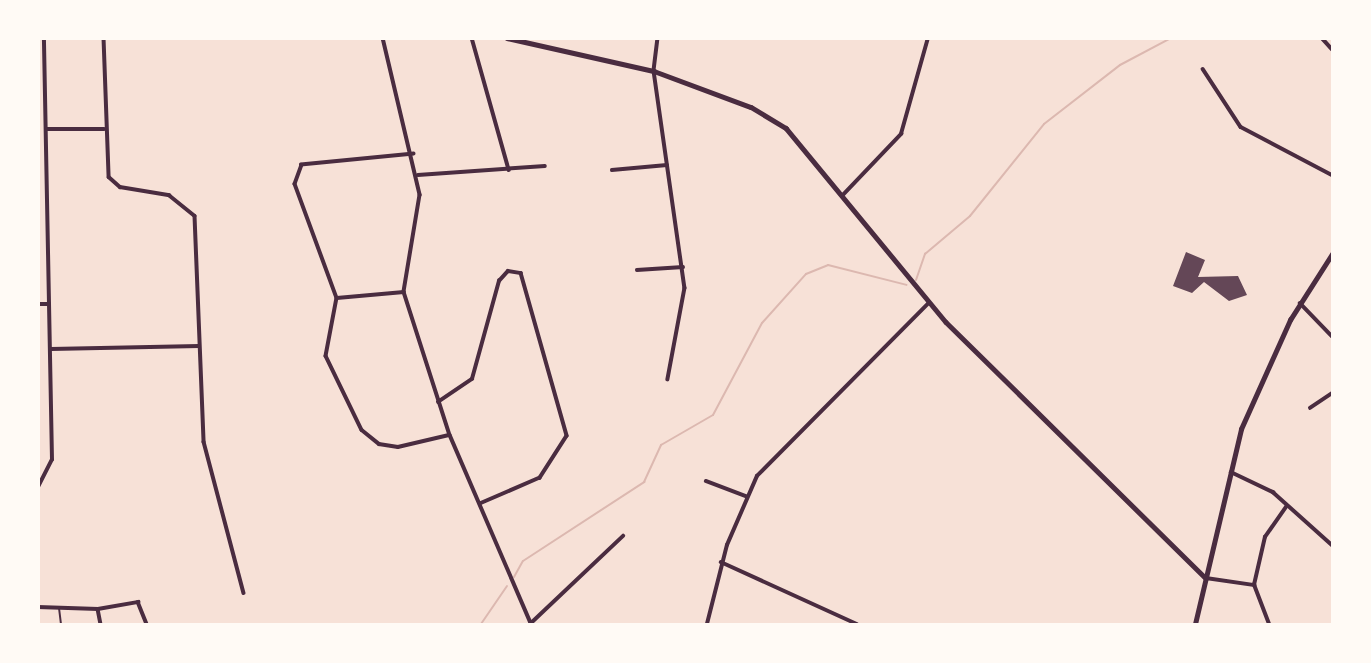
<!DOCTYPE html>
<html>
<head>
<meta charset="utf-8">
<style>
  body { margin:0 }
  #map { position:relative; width:1371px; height:663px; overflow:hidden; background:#f7e1d7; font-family:Arial,sans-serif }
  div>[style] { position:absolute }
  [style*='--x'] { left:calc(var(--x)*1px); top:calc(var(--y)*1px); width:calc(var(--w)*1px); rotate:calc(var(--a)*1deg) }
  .stream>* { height:2px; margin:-1px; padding:0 1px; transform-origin:1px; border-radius:1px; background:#dcb8b0 }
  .building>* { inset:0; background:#644757 }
  .service>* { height:2px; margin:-1px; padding:0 1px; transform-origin:1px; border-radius:1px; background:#4a2c40 }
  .minor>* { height:3.5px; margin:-1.75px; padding:0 1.75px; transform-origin:1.75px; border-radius:1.75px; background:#4a2c40 }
  .tertiary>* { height:4.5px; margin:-2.25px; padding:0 2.25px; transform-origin:2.25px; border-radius:2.25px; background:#4a2c40 }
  span { translate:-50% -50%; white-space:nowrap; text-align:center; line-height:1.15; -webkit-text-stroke:5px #fffaf5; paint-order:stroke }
  .frame { position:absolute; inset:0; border:40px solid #fffaf5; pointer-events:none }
</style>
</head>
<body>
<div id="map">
  <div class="stream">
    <div style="--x:916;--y:280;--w:28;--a:-71"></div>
    <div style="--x:925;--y:254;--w:59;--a:-40.2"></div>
    <div style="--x:970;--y:216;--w:118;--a:-51.2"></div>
    <div style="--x:1044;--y:124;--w:96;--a:-37.8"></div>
    <div style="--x:1120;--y:65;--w:58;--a:-27.9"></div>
    <div style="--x:514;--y:577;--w:18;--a:-61"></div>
    <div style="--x:523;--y:561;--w:145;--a:-33.1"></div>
    <div style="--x:644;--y:482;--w:41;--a:-65.3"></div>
    <div style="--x:661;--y:445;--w:60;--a:-30"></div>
    <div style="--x:713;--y:415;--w:104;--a:-62"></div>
    <div style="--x:762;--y:323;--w:66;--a:-48.1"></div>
    <div style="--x:806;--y:274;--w:24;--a:-22"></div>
    <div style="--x:828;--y:265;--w:81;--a:14.2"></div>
    <div style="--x:481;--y:624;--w:46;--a:-55.6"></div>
  </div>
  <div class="building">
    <div style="clip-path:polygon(1186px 252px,1205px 260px,1198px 277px,1238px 276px,1247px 295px,1229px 301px,1204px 282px,1192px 293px,1173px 286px)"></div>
  </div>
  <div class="service">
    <div style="--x:59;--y:608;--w:16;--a:83"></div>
  </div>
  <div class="minor">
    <div style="--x:104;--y:38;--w:139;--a:87.9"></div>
    <div style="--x:109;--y:177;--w:15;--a:42"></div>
    <div style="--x:120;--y:187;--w:50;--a:9.3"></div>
    <div style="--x:169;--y:195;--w:33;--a:39"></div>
    <div style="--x:195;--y:216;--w:226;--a:87.7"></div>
    <div style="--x:204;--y:442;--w:156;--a:75.2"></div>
    <div style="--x:383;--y:38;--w:161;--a:76.7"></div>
    <div style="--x:420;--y:195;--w:98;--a:99.4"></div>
    <div style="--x:404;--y:292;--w:150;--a:72.2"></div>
    <div style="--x:450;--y:435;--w:205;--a:66.7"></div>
    <div style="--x:472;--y:38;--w:137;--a:74.3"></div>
    <div style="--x:658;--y:38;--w:33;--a:97"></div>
    <div style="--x:654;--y:71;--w:219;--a:81.9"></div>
    <div style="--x:685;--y:288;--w:93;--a:100.6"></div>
    <div style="--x:1322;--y:38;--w:15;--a:48"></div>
    <div style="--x:1203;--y:69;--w:69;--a:56.8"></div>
    <div style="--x:1241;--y:127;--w:103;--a:27.8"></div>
    <div style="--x:46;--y:129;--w:58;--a:0"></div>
    <div style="--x:414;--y:154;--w:113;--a:174.4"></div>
    <div style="--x:302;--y:165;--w:20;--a:110"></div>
    <div style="--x:295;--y:184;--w:121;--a:69.8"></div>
    <div style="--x:337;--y:298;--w:59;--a:100.7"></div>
    <div style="--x:326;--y:356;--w:82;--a:64.1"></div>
    <div style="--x:362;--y:430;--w:22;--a:39"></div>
    <div style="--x:379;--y:444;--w:19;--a:9"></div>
    <div style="--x:398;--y:447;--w:52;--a:-13.2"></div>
    <div style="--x:612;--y:170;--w:55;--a:-5.2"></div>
    <div style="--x:418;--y:175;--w:127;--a:-4.1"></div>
    <div style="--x:842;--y:196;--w:86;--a:-46.4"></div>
    <div style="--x:901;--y:134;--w:100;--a:-74.3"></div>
    <div style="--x:637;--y:270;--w:46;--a:-3.7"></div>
    <div style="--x:337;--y:298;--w:67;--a:-5.1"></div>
    <div style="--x:1300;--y:303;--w:46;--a:45.9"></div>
    <div style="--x:38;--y:304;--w:11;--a:0"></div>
    <div style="--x:51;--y:349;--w:148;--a:-1.2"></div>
    <div style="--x:438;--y:402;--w:41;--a:-34.1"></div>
    <div style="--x:472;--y:379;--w:102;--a:-74.6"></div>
    <div style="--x:499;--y:281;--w:13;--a:-48"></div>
    <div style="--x:508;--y:271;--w:13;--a:9"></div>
    <div style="--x:521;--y:273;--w:169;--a:74.2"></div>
    <div style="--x:567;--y:436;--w:50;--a:122.7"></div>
    <div style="--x:540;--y:478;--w:65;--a:156.6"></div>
    <div style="--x:1310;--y:408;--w:27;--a:-34"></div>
    <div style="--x:1231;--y:472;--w:47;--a:25.5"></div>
    <div style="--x:1273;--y:492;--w:79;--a:41.9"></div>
    <div style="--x:706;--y:481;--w:43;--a:20.6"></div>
    <div style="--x:38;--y:487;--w:30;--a:-63"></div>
    <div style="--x:52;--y:460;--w:422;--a:-91.1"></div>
    <div style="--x:721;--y:562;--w:149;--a:24.5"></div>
    <div style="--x:1206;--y:578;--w:49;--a:8.3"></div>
    <div style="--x:38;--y:607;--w:60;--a:1.9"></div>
    <div style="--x:98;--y:609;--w:41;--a:-9.9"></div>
    <div style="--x:138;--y:602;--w:24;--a:68"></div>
    <div style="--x:98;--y:609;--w:15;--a:79"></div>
    <div style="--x:530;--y:624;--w:128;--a:-43.4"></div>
    <div style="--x:707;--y:624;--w:81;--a:-75.8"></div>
    <div style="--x:727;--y:545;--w:75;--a:-66.5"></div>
    <div style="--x:757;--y:476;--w:244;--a:-45.2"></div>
    <div style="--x:1269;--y:624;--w:42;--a:-111"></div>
    <div style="--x:1254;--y:585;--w:49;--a:-77.1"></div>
    <div style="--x:1265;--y:537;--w:37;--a:-55"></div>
  </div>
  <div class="tertiary">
    <div style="--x:507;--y:38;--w:151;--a:12.7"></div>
    <div style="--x:654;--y:71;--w:103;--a:20.4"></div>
    <div style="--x:751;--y:107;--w:41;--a:31"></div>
    <div style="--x:786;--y:128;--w:251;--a:50.5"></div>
    <div style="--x:946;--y:322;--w:365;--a:44.6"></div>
    <div style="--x:1195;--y:624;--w:200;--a:-76.7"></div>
    <div style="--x:1241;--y:429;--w:120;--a:-65.8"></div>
    <div style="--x:1290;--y:320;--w:78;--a:-57.5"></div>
  </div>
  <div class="frame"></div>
</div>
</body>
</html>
